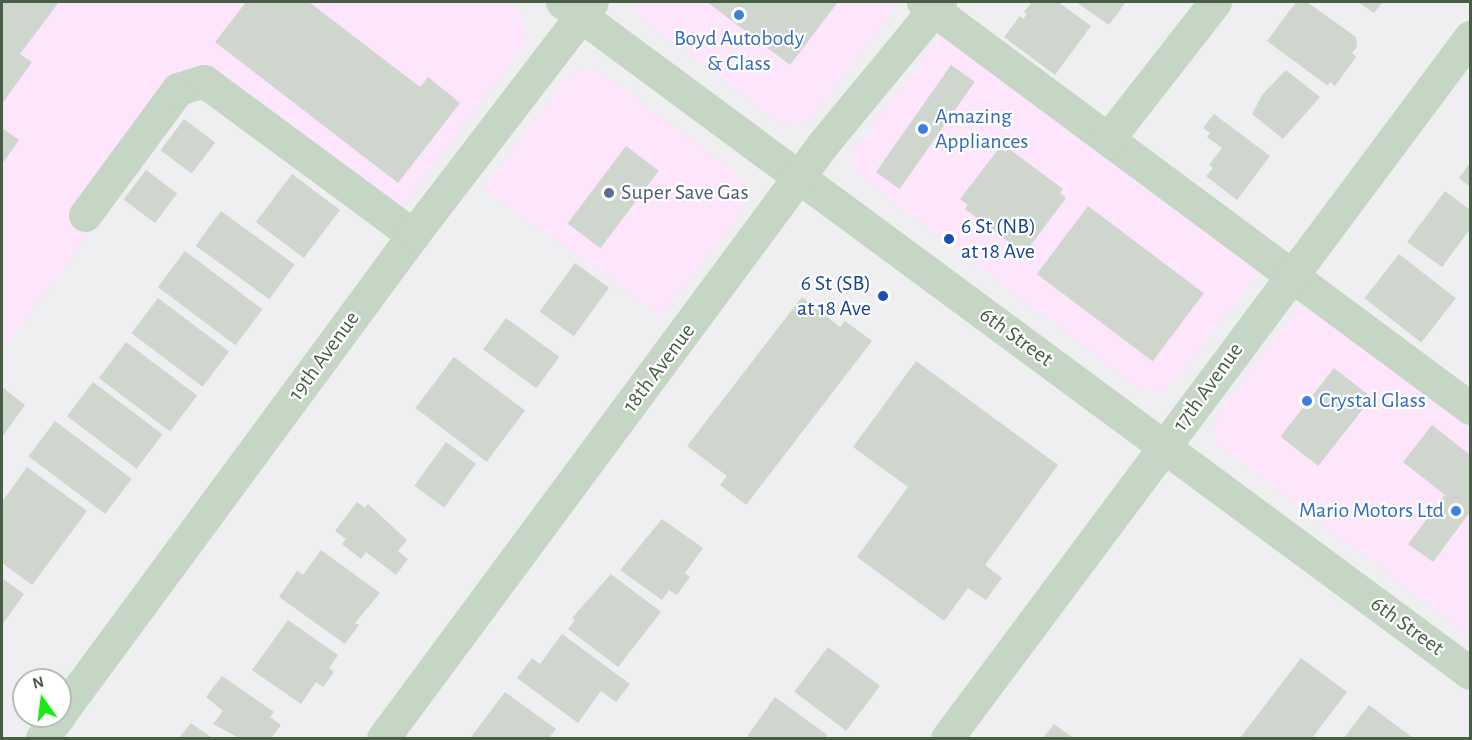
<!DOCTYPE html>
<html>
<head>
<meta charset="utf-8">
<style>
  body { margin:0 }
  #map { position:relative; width:1472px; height:740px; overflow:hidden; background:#efeef1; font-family:"Alegreya Sans",sans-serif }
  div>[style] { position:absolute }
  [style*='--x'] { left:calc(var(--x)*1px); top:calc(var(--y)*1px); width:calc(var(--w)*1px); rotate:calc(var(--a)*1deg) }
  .commercial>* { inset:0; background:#fde6fb }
  .building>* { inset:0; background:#ced6ce; transform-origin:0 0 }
  .minor>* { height:33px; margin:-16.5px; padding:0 16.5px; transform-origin:16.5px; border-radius:16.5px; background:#c6d6c4 }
  .dots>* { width:16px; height:16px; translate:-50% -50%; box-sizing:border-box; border:3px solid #fff; border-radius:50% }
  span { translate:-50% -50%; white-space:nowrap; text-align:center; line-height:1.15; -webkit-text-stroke:4.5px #fff; paint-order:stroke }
  .shop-label { font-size:22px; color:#366cbe }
  .left { translate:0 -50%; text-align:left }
  .right { translate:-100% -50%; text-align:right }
  .service-label { font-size:22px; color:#4e5e75 }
  .transit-label { font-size:22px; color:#164399 }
  .street-label { font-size:22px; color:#485d45 }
  .frame { position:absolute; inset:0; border:3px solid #485d45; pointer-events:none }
  .north { position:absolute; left:12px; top:668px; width:60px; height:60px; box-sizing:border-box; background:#fff; border:2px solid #b6beb5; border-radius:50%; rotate:346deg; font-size:16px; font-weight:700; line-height:24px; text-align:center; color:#485d45 }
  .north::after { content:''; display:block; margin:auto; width:21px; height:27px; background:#18eb0e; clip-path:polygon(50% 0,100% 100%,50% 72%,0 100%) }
</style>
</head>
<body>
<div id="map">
  <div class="commercial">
    <div style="clip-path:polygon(2px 2px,506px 2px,519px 12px,527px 32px,521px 49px,392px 221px,205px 81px,77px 227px,88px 235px,2px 350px)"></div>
    <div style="clip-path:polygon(632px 2px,899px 2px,811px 118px,793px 125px,774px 119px,639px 16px)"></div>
    <div style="clip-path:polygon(950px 22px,1269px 259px,1169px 388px,1155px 392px,1138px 388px,855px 172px,852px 161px,856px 148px)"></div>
    <div style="clip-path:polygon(587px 69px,600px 72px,735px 172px,745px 186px,742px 211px,662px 315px,483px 189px,561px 84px,576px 71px)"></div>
    <div style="clip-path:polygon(1312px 289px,1470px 408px,1470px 636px,1215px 442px,1217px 415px)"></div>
  </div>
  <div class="building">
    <div style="clip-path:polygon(2px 2px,59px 2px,20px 54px,32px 62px,2px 104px)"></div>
    <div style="clip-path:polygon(246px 2px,309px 2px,420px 87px,428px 77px,460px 103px,398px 183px,215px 42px)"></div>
    <div style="clip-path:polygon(707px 2px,838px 2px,790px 65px)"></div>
    <div style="clip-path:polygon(1032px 2px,1058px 2px,1091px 26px,1055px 75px,1004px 37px,1020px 16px,1023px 19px,1027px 14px,1024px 12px)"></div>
    <div style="clip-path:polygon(1076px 2px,1126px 2px,1109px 25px)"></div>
    <div style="clip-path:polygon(1296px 2px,1307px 2px,1356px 37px,1357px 47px,1352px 53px,1356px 57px,1335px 86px,1330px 82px,1328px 86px,1267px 41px)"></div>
    <div style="clip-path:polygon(1358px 2px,1383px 2px,1374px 13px)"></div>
    <div style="left:951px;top:65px;width:29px;height:131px;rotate:35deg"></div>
    <div style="clip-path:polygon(1286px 70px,1320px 97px,1283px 139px,1252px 114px,1262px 95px)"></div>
    <div style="clip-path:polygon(1214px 114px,1270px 156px,1237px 200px,1206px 176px,1213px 168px,1209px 165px,1222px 148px,1207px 137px,1210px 133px,1203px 128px)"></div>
    <div style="left:184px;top:119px;width:39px;height:39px;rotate:37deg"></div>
    <div style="clip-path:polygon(2px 128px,19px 140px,2px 164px)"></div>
    <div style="left:626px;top:146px;width:41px;height:97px;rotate:37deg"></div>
    <div style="clip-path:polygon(1000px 147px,1005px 152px,1008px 148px,1063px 189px,1060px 193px,1066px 198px,1027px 250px,1021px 245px,1018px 249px,965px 209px,968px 205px,960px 199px)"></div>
    <div style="clip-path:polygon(1470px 163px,1470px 187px,1459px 178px)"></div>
    <div style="left:146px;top:170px;width:39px;height:37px;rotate:37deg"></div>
    <div style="left:292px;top:174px;width:60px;height:60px;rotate:37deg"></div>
    <div style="clip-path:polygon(1445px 191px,1470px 210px,1470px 229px,1442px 267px,1407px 242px)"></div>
    <div style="left:1088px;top:206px;width:145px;height:85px;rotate:37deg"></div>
    <div style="left:221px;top:211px;width:91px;height:43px;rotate:36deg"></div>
    <div style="left:185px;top:251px;width:97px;height:45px;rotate:37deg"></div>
    <div style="left:1399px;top:254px;width:72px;height:56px;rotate:38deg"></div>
    <div style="left:575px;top:263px;width:42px;height:60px;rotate:36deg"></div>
    <div style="clip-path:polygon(802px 297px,840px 327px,845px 321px,872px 341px,746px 505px,720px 485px,727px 476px,687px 446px)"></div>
    <div style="left:158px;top:298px;width:89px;height:44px;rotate:37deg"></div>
    <div style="left:506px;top:318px;width:66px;height:39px;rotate:36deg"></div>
    <div style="left:126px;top:342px;width:89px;height:45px;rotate:37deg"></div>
    <div style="left:454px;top:357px;width:89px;height:64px;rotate:37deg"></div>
    <div style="clip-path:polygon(916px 361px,1058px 465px,985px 565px,1002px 578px,986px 600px,968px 588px,944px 621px,857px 557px,908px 487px,853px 447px)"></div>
    <div style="left:1334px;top:368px;width:48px;height:87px;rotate:38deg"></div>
    <div style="left:93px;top:382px;width:87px;height:43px;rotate:37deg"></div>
    <div style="clip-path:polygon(2px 387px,25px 405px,2px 437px)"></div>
    <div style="left:55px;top:421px;width:96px;height:44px;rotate:37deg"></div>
    <div style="clip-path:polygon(1432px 425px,1470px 455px,1470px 512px,1433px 562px,1408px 544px,1445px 495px,1403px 462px)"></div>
    <div style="left:446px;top:442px;width:37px;height:54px;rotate:36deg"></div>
    <div style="clip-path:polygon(27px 467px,87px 511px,32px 585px,2px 563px,2px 502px)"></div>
    <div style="clip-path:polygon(357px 502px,365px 508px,368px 504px,407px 540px,398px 551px,408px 559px,396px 575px,366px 552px,361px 559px,342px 544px,346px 539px,335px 531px)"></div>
    <div style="clip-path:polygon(662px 519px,703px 548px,685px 573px,690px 577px,677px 595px,669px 590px,662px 600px,620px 570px)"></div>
    <div style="clip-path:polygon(321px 550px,380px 593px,355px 623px,359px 625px,345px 644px,279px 597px,297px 571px,303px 575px)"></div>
    <div style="clip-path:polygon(611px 574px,661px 612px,618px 667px,568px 629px,575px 620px,572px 618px)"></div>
    <div style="clip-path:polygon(2px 578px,24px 594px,2px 625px)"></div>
    <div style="clip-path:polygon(288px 620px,338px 655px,329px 668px,334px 672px,323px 687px,316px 682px,301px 704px,252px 670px)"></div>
    <div style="clip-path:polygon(562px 634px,630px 684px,616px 702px,601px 691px,578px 723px,517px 678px,532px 658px,540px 664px)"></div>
    <div style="left:828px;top:647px;width:65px;height:56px;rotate:37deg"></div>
    <div style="clip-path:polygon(1301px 658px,1347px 692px,1312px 738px,1240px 738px)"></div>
    <div style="clip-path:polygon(222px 676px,274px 712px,270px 717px,281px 725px,271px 738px,239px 738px,213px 724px,223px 711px,206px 697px)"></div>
    <div style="clip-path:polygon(505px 692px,556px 729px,549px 738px,471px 737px)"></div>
    <div style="clip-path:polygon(775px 697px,826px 734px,827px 738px,746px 738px)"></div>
    <div style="clip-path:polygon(1369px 705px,1413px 738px,1344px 738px)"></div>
    <div style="clip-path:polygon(191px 723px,212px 738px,179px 738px)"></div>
    <div style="clip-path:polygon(1054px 724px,1073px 738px,1043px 738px)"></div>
  </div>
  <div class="minor">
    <div style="--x:562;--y:2;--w:1129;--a:36.46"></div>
    <div style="--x:923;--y:2;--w:681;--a:36.58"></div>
    <div style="--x:1108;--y:139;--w:174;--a:-52"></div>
    <div style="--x:85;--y:215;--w:157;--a:-53.6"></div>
    <div style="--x:178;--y:89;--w:27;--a:-17"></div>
    <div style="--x:204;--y:81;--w:260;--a:36.4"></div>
    <div style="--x:60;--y:714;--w:595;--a:-53.61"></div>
    <div style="--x:413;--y:235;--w:294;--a:-52.5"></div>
    <div style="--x:42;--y:738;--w:28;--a:-52"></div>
    <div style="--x:383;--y:738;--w:739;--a:-53.47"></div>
    <div style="--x:823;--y:144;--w:184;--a:-50.5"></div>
    <div style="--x:947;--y:738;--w:875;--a:-53.27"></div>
  </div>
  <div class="dots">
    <div style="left:739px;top:15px;background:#3f7fe0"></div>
    <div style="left:923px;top:129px;background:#3f7fe0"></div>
    <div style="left:609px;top:193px;background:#5c6f8a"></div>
    <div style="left:949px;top:239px;background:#1a4fb4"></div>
    <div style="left:883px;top:296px;background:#1a4fb4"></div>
    <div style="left:1307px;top:401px;background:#3f7fe0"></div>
    <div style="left:1456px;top:511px;background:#3f7fe0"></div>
  </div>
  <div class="shop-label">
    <span style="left:739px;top:51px">Boyd Autobody<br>&amp; Glass</span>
    <span class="left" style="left:935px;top:129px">Amazing<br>Appliances</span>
    <span class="left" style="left:1319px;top:401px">Crystal Glass</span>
    <span class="right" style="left:1444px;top:511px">Mario Motors Ltd</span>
  </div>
  <div class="service-label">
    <span class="left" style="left:621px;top:193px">Super Save Gas</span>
  </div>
  <div class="transit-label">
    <span class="left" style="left:961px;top:239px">6 St (NB)<br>at 18 Ave</span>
    <span class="right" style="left:871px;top:296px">6 St (SB)<br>at 18 Ave</span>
  </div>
  <div class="street-label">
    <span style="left:1016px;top:337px;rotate:36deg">6th Street</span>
    <span style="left:324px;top:356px;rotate:-54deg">19th Avenue</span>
    <span style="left:659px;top:368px;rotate:-53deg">18th Avenue</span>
    <span style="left:1208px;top:387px;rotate:-54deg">17th Avenue</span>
    <span style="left:1407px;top:626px;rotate:36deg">6th Street</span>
  </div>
  <div class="frame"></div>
  <div class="north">N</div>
</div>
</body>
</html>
